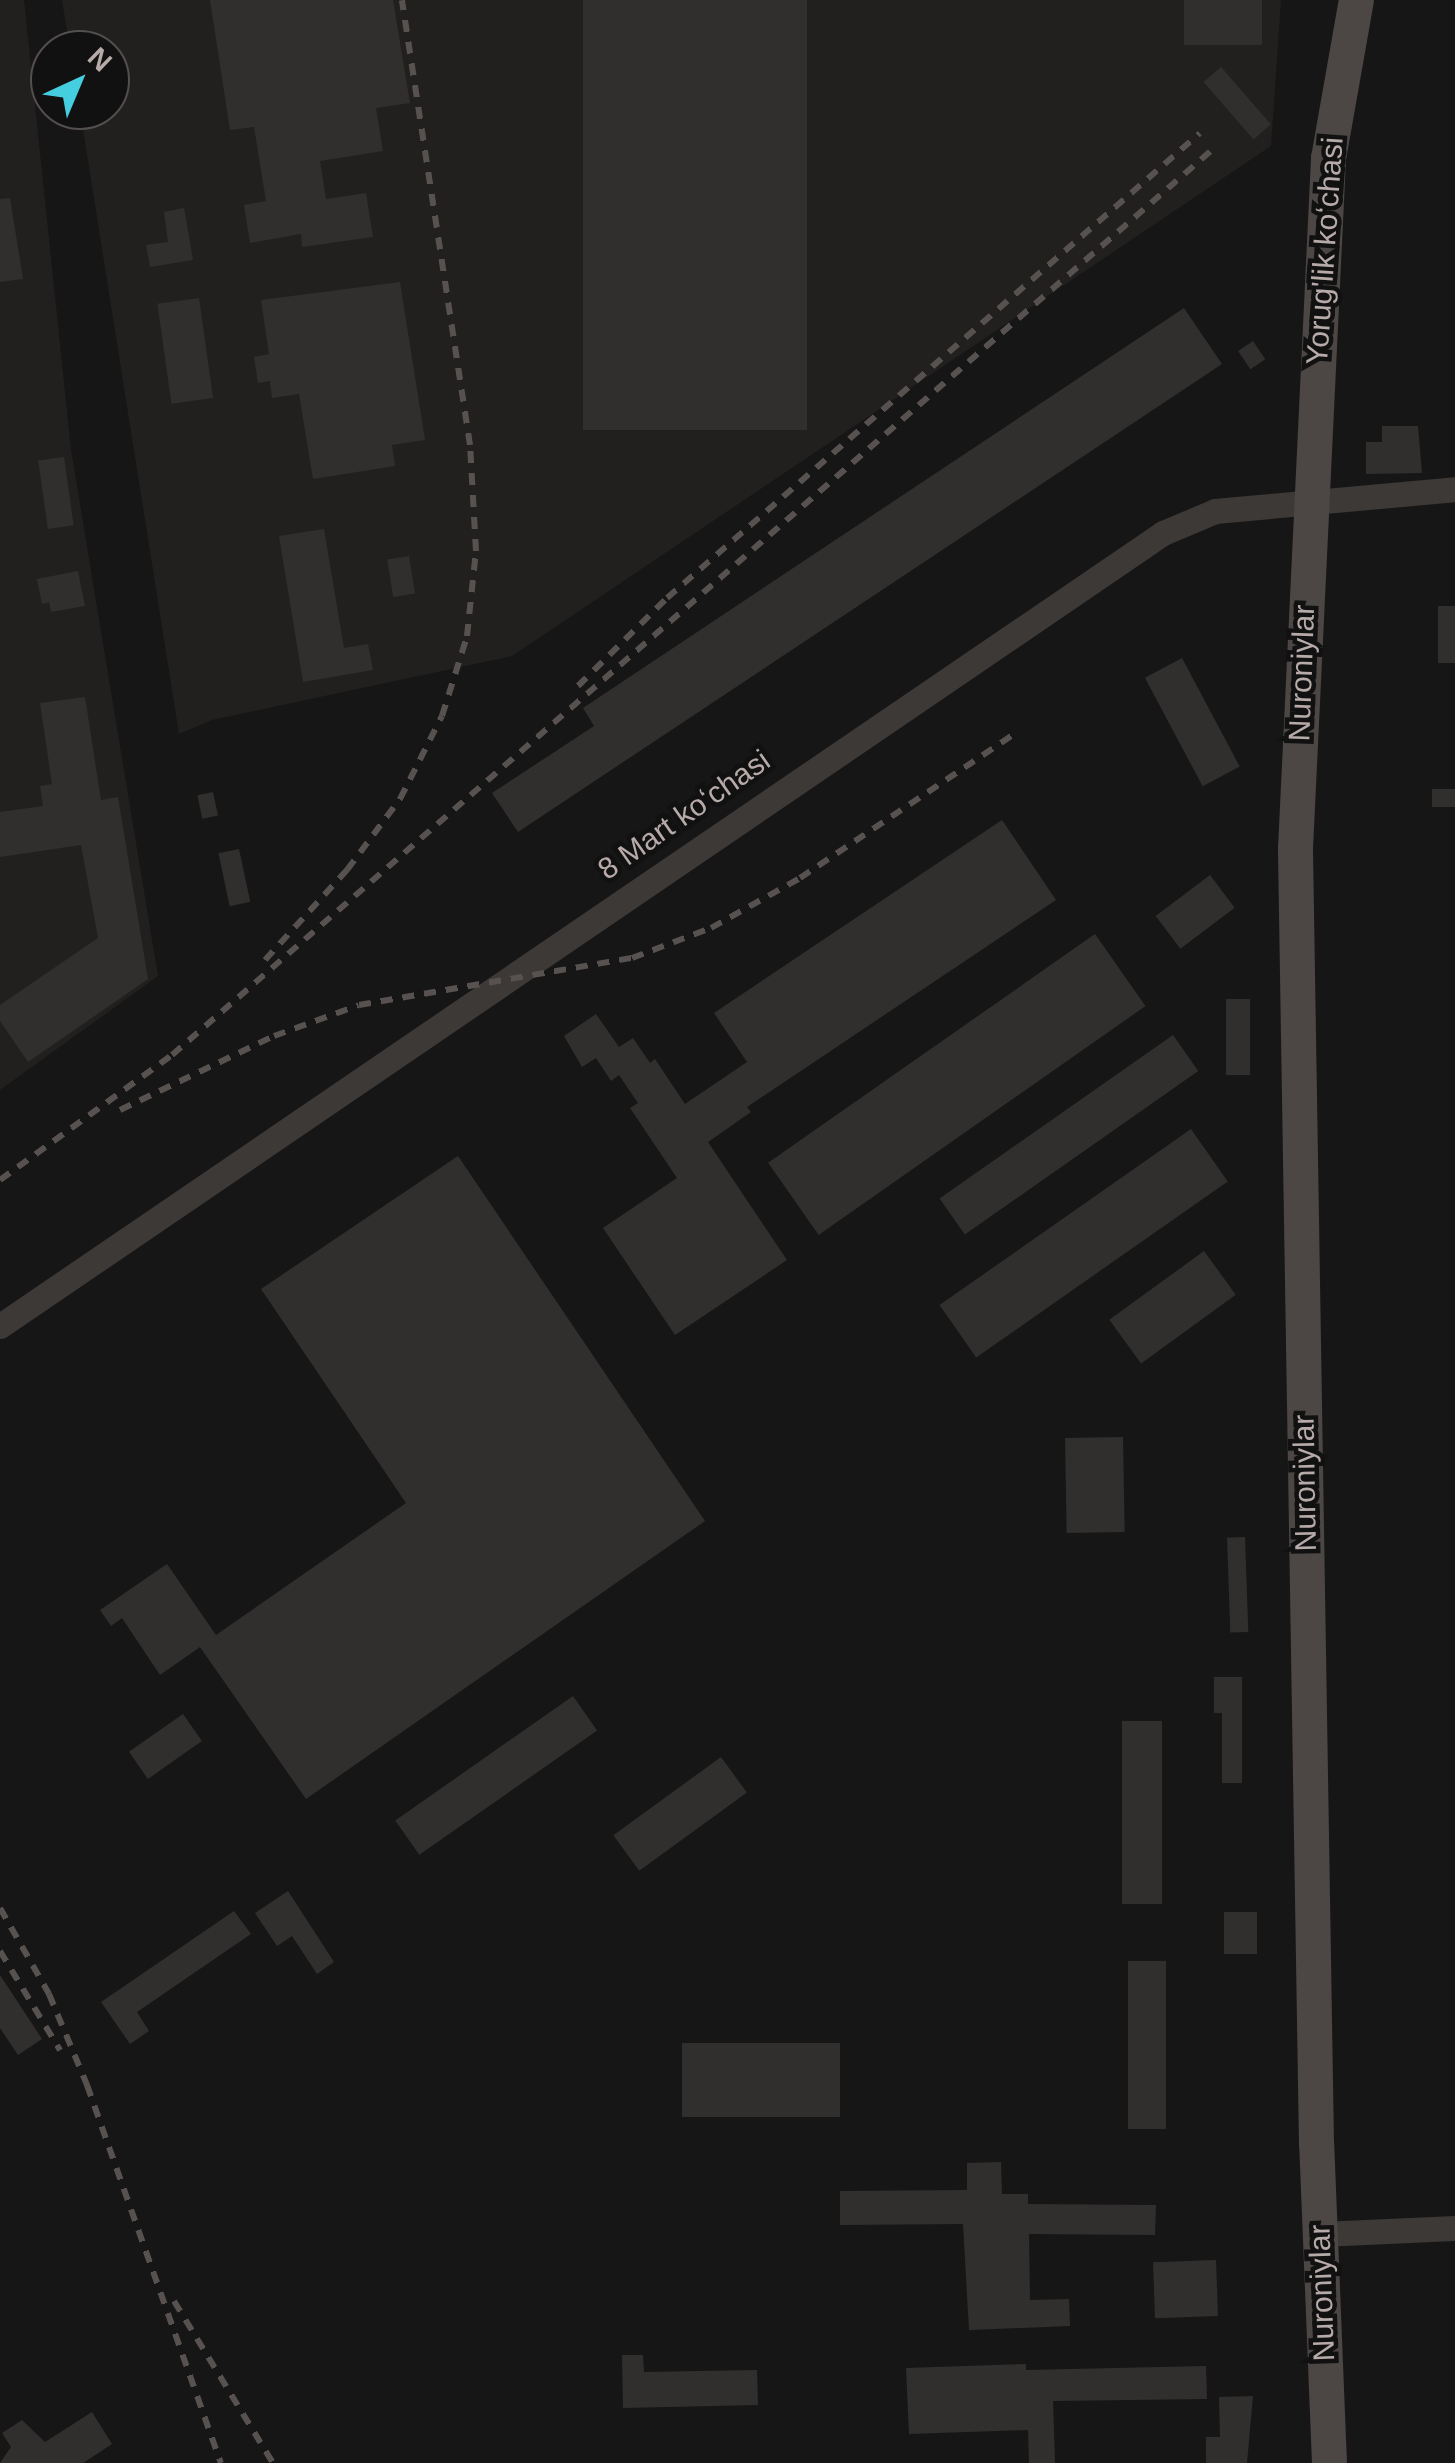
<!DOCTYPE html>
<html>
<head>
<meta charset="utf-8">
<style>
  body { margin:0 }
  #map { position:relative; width:1455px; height:2463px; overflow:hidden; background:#171616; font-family:Helvetica,sans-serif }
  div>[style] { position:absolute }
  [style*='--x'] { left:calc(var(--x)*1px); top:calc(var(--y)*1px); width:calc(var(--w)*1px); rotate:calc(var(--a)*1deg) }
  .built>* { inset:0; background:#21201f }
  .building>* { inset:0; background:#312f2e; transform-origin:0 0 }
  .minor>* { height:25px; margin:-12.5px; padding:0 12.5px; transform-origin:12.5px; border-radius:12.5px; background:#3c3937 }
  .secondary>* { height:35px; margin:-17.5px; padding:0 17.5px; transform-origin:17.5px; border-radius:17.5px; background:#4c4745 }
  .rail>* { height:6px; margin-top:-3px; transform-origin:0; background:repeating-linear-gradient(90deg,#575250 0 12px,transparent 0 22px) }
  span { translate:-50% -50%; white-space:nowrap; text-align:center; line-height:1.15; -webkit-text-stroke:9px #121111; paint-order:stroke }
  .street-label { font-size:30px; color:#b6aba9 }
  .north { position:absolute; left:30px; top:30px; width:100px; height:100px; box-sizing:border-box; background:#121111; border:2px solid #544f4e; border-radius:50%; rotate:44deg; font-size:28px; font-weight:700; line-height:40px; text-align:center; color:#b6aba9 }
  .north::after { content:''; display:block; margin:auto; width:35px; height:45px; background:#45cee0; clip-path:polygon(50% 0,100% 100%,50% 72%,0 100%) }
</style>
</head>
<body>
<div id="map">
  <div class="built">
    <div style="clip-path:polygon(0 0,24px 0,71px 450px,158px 976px,0 1090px)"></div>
    <div style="clip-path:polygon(62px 0,1281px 0,1271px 146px,512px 656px,212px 720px,179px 734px,80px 110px,110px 110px,110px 50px,70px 50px)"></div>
  </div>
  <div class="building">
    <div style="clip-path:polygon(210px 0,393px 0,410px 103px,376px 108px,383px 151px,320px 161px,326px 199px,366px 193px,373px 237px,302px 247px,301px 234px,250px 243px,244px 205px,266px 201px,254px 127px,230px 130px)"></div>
    <div style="left:583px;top:0;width:224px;height:430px"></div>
    <div style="left:1184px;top:0;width:78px;height:45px"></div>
    <div style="left:1221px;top:67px;width:76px;height:23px;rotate:49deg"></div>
    <div style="clip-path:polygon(10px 198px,23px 279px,0 282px,0 199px)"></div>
    <div style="clip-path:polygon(184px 208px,193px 260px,150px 267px,146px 245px,168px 242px,164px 212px)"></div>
    <div style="clip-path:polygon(400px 282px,425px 440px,392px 445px,395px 466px,313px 479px,299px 394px,272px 398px,270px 381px,258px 383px,254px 357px,269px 354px,261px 300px)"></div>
    <div style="left:199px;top:298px;width:101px;height:42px;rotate:82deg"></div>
    <div style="clip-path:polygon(1184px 308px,1222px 364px,518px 832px,492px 793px,594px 726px,583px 708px)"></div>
    <div style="left:1253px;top:341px;width:22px;height:18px;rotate:56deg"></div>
    <div style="clip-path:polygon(1382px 426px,1418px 426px,1422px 473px,1366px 474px,1366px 442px,1382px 442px)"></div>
    <div style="left:64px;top:457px;width:69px;height:26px;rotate:82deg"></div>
    <div style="clip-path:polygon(324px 529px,344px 648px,368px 644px,373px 670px,303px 682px,279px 536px)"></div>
    <div style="left:409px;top:556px;width:38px;height:22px;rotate:81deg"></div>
    <div style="clip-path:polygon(78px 571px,85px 606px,51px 612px,49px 602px,42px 604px,37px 579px)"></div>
    <div style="left:1455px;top:606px;width:57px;height:17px;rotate:90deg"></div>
    <div style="left:1182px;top:658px;width:123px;height:42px;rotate:62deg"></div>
    <div style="clip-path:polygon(85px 697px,101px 800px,118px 797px,148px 979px,28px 1062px,0 1021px,0 1005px,98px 938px,81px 845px,0 857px,0 812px,43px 806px,40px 786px,52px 784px,40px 703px)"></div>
    <div style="left:1455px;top:789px;width:18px;height:23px;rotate:90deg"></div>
    <div style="left:213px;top:792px;width:24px;height:16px;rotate:78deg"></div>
    <div style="clip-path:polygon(1002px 820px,1056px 900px,747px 1107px,751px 1112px,708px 1142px,787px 1260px,675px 1335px,603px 1228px,677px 1178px,630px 1108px,638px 1103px,619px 1075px,611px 1081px,596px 1058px,582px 1067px,564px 1036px,596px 1014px,619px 1047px,633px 1038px,650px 1063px,655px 1059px,685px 1104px,747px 1062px,714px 1013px)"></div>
    <div style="left:239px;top:849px;width:54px;height:21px;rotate:78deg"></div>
    <div style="left:1210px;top:875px;width:41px;height:68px;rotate:53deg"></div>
    <div style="left:1095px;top:934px;width:88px;height:399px;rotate:55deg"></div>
    <div style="left:1226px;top:999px;width:24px;height:76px"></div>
    <div style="left:1173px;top:1035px;width:44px;height:285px;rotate:55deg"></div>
    <div style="left:1191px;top:1129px;width:64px;height:307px;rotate:55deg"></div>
    <div style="clip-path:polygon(458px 1156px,705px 1521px,306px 1799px,200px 1647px,160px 1675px,122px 1618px,111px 1626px,100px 1610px,167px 1564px,216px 1635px,406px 1503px,261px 1289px)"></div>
    <div style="left:1204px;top:1251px;width:54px;height:117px;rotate:54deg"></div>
    <div style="left:1123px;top:1437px;width:95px;height:58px;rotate:89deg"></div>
    <div style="left:1245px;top:1537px;width:95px;height:18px;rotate:88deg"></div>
    <div style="clip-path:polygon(1214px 1677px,1242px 1677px,1242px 1783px,1222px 1783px,1222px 1713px,1214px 1713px)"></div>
    <div style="left:573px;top:1696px;width:42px;height:217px;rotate:55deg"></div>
    <div style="left:183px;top:1714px;width:33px;height:66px;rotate:55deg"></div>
    <div style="left:1122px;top:1721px;width:40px;height:183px"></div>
    <div style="left:721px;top:1757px;width:44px;height:133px;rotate:54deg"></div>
    <div style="clip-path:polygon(288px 1891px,334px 1962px,317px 1974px,292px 1936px,277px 1946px,255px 1913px)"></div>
    <div style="clip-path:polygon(234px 1911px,251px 1934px,137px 2012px,149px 2031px,130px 2044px,101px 2002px)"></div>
    <div style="left:1224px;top:1912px;width:33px;height:42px"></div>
    <div style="left:1166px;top:1961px;width:168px;height:38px;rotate:90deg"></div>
    <div style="clip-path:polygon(0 1975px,42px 2039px,18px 2055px,0 2028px)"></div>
    <div style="left:682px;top:2043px;width:158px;height:74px"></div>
    <div style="clip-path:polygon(1001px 2162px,1002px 2194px,1028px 2194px,1028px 2204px,1156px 2205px,1155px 2235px,1029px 2234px,1030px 2300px,1069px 2299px,1070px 2326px,969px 2330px,963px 2224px,840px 2225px,840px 2191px,967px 2190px,967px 2163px)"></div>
    <div style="left:1216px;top:2260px;width:56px;height:63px;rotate:88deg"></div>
    <div style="clip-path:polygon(622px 2355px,643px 2355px,644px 2372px,757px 2370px,758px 2405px,623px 2408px)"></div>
    <div style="clip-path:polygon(1026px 2364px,1026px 2370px,1206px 2366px,1207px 2399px,1053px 2401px,1055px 2463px,1029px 2463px,1028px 2430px,909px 2434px,906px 2368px)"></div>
    <div style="clip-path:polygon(1253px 2396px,1247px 2463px,1206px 2463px,1206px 2437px,1220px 2437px,1219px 2397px)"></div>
    <div style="clip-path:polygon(92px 2412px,112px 2444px,83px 2463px,0 2463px,11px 2447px,2px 2433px,22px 2420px,45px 2442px)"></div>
  </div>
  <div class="minor">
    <div style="--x:0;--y:1326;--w:1408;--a:-34.29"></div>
    <div style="--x:1163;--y:533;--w:56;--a:-22.9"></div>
    <div style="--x:1215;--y:511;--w:241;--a:-5.2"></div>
    <div style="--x:1321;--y:2234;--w:134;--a:-2.6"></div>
  </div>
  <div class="secondary">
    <div style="--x:1329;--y:2463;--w:319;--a:-92.3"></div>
    <div style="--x:1316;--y:2144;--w:1296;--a:-90.93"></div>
    <div style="--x:1295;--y:848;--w:691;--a:-87.26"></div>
    <div style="--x:1328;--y:158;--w:160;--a:-80"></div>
  </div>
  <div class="rail">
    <div style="--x:578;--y:686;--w:125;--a:-44.7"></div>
    <div style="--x:667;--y:598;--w:707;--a:-41.1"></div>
    <div style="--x:265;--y:960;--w:122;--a:-47.7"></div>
    <div style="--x:347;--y:870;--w:89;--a:-53.3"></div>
    <div style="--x:400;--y:799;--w:93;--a:-63.2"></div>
    <div style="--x:442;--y:716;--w:84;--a:-72.6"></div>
    <div style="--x:467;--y:636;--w:85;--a:-84"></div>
    <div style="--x:476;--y:551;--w:106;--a:-93.2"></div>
    <div style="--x:470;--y:445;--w:450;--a:-98.7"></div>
    <div style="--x:120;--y:1110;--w:171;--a:-25.7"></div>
    <div style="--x:274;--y:1036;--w:90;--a:-20"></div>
    <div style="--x:359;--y:1005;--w:277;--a:-9.8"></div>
    <div style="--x:632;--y:958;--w:85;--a:-20.8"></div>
    <div style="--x:711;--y:928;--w:102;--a:-29.3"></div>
    <div style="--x:800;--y:878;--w:258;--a:-33.9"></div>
    <div style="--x:0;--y:1180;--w:213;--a:-36"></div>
    <div style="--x:172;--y:1055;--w:1380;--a:-41.03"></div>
    <div style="--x:0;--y:1908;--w:99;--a:60.3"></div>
    <div style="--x:49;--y:1994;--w:99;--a:67.3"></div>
    <div style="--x:87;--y:2085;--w:401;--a:70.5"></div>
    <div style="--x:0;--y:1951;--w:116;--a:58.8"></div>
    <div style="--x:174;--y:2301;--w:190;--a:58.6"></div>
  </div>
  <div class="street-label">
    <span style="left:1325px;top:251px;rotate:-86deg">Yorug'lik koʻchasi</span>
    <span style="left:1302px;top:673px;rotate:-88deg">Nuroniylar</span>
    <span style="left:684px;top:815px;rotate:-35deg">8 Mart koʻchasi</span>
    <span style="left:1305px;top:1483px;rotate:-91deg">Nuroniylar</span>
    <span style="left:1322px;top:2293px;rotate:-92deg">Nuroniylar</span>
  </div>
  <div class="north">N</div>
</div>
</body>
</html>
